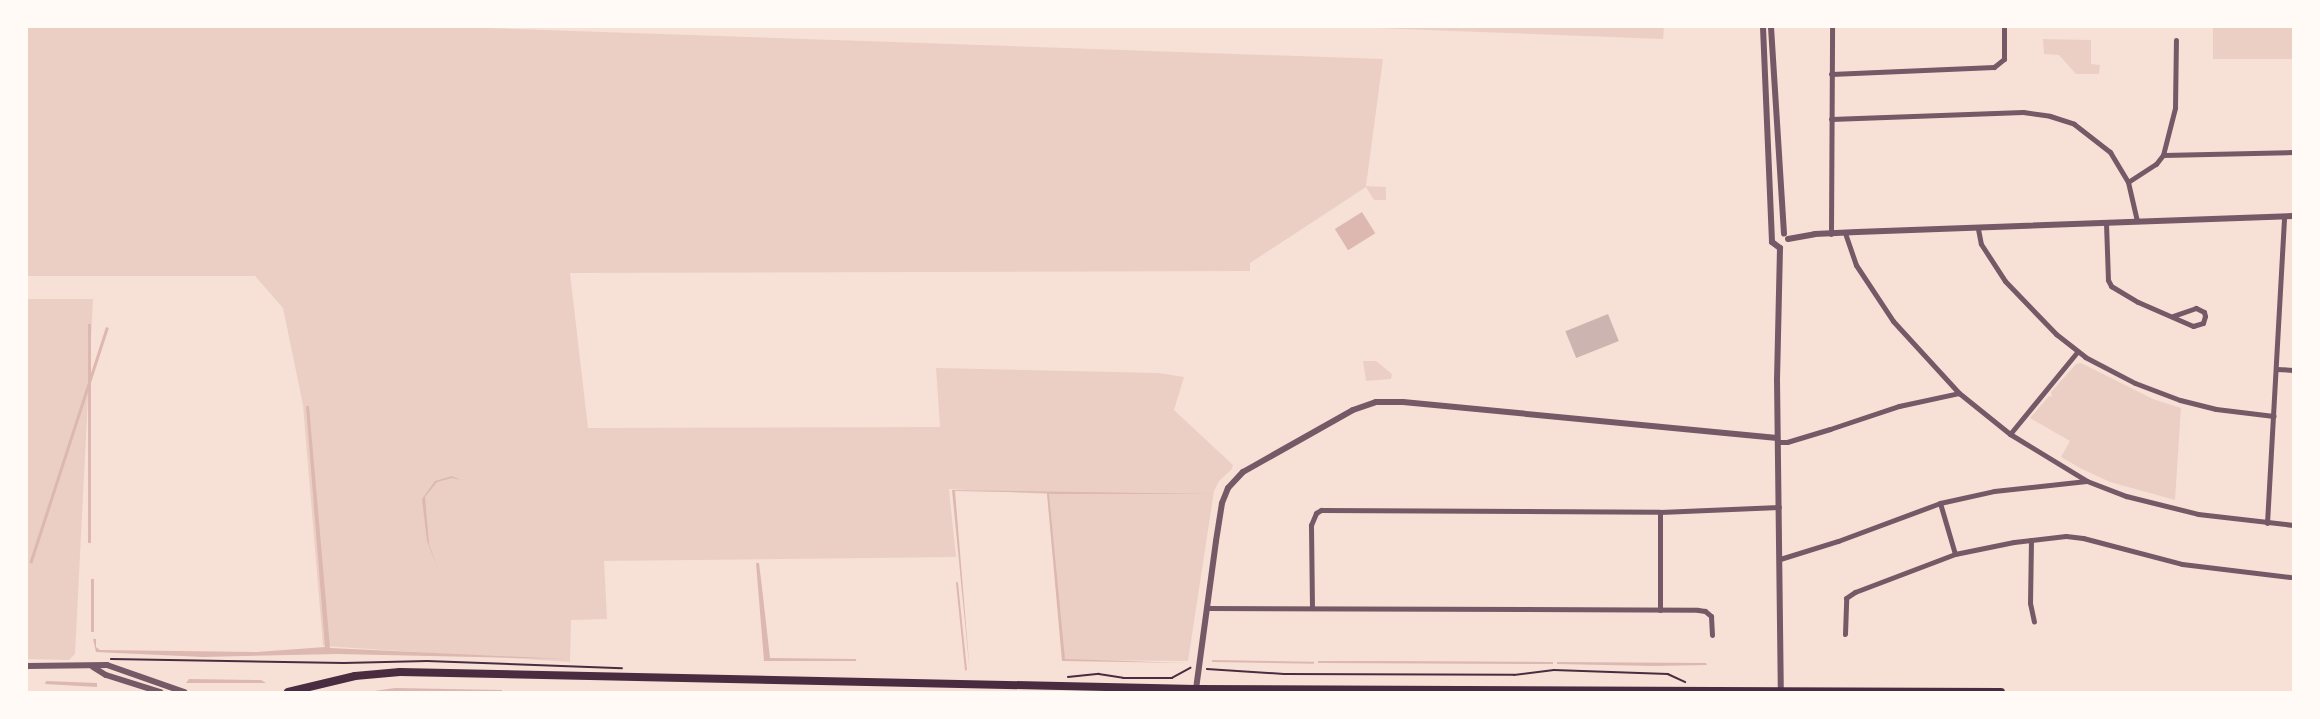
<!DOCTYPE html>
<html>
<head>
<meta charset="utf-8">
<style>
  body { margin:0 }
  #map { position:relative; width:2320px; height:719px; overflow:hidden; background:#f7e1d7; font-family:"DejaVu Sans",sans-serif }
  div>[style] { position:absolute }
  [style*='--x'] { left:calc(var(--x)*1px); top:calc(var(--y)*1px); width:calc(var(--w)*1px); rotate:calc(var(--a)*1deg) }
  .green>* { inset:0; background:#ebcfc5; transform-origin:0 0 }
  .water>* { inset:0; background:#dcb8b0; transform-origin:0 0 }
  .stream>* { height:2px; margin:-1px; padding:0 1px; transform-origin:1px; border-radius:1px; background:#dcb8b0 }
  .building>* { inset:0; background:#ccb4b1; transform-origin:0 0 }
  .path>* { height:1.5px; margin:-0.75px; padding:0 0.75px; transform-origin:0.75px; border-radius:0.75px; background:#4a2c40 }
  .minor>* { height:5px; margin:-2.5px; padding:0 2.5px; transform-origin:2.5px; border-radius:2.5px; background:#755966 }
  .tertiary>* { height:6px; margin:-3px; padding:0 3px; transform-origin:3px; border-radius:3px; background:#755966 }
  .primary>* { height:8px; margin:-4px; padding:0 4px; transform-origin:4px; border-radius:4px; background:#4a2c40 }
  span { translate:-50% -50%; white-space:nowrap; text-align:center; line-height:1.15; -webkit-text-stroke:4.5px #fffaf5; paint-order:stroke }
  .frame { position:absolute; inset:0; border:28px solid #fffaf5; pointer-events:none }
</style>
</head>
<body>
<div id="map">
  <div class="green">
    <div style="clip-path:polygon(27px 27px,459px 27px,1383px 59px,1366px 186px,1386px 187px,1386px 200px,1374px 200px,1366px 187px,1250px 263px,1250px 271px,570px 273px,588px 428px,940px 427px,936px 368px,1159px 373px,1184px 377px,1174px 410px,1233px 465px,1232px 469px,1219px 481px,1214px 491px,1188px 661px,1063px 660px,1047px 494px,949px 489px,956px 557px,604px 561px,607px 619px,571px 620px,570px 662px,323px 646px,303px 405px,283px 308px,255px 276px,27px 276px)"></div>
    <div style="clip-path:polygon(1350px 27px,1664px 27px,1663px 39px)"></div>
    <div style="left:2213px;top:27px;width:80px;height:32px"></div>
    <div style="clip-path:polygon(2043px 39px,2091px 40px,2091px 64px,2100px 65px,2099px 74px,2076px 74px,2059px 55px,2044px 54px)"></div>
    <div style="clip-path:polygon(27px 299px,93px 299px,75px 654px,69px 660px,27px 659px)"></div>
    <div style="clip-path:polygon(1363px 361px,1376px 361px,1392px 374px,1391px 379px,1366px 381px)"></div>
    <div style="clip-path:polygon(2081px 363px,2153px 399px,2181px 408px,2175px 500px,2110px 482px,2082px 469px,2061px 457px,2070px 441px,2030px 418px,2049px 396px,2052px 397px,2051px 392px,2076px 364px)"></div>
  </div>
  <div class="water">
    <div style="left:1362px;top:212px;width:25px;height:32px;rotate:58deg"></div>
    <div style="left:88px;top:324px;width:3px;height:219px"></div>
    <div style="left:106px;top:327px;width:3px;height:248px;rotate:18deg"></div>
    <div style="clip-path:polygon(306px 406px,309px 406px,330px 648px,566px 659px,337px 654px,203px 657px,96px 652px,93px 639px,96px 639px,96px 647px,100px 650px,257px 652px,325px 647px)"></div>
    <div style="clip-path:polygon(452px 476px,461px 480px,452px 478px,437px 482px,425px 497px,429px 544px,438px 569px,427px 541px,422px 499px,435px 481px)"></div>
    <div style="clip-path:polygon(952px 490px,1214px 494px,1049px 494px,1065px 659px,1187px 663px,1062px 661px,1047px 493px,955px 491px,970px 674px)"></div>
    <div style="clip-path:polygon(756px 563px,759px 563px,761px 579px,770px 658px,856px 659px,856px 661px,764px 661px)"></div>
    <div style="left:91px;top:579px;width:3px;height:53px"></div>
    <div style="left:1212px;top:660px;width:102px;height:2px;rotate:1deg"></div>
    <div style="clip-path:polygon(1318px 661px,1387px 661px,1553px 662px,1553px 664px,1318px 663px)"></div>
    <div style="clip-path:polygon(1557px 662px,1706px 663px,1707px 665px,1655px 666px,1557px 664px)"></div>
    <div style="clip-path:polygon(189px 679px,261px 680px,266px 683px,186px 683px)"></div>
    <div style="clip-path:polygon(46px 681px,97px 683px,97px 687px,45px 684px)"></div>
    <div style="clip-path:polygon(395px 688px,502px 690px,502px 692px,367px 692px)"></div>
  </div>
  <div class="stream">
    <div style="--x:957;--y:583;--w:87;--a:84.1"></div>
  </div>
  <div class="building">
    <div style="left:1608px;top:314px;width:29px;height:46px;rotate:68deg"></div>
  </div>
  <div class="path">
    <div style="--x:111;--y:659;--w:233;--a:1"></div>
    <div style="--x:344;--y:663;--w:83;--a:-1.4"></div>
    <div style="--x:427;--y:661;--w:195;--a:2.1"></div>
    <div style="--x:1207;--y:669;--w:77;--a:3.7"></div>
    <div style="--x:1284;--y:674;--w:230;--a:0.2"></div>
    <div style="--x:1514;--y:675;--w:40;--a:-7.1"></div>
    <div style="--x:1554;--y:670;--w:114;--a:2"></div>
    <div style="--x:1668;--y:674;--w:19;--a:25"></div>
    <div style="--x:1068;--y:677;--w:31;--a:-6"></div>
    <div style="--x:1099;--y:674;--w:24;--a:9"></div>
    <div style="--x:1123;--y:678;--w:49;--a:0"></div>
    <div style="--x:1172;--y:678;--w:21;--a:-29"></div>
  </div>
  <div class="minor">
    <div style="--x:1831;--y:74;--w:163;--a:-2.5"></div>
    <div style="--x:1994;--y:67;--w:13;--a:-39"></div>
    <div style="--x:2004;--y:59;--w:32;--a:-90"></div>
    <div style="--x:1831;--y:119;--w:192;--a:-2.1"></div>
    <div style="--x:2023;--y:112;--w:27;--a:8"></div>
    <div style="--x:2050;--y:116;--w:25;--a:18"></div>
    <div style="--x:2074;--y:124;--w:46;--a:37.9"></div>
    <div style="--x:2110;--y:152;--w:35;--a:59"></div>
    <div style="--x:2128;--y:182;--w:40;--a:77"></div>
    <div style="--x:2163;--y:155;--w:130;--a:-1.3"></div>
    <div style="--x:2128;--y:182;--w:33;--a:-33"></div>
    <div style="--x:2156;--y:164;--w:11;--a:-52"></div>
    <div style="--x:2163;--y:155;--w:49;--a:-75.7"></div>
    <div style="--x:2175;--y:108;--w:68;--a:-89.2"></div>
    <div style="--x:2106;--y:223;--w:57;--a:88"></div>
    <div style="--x:2108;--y:280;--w:7;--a:63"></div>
    <div style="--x:2111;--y:286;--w:31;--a:31"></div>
    <div style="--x:2138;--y:302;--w:60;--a:23.6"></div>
    <div style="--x:2193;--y:326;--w:10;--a:-17"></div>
    <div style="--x:2203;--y:323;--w:7;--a:-74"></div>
    <div style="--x:2205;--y:316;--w:4;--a:-104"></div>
    <div style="--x:2204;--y:312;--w:9;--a:-153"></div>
    <div style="--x:2196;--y:308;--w:24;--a:161"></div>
    <div style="--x:1978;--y:229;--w:15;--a:79"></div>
    <div style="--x:1981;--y:244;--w:44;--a:57"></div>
    <div style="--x:2005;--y:281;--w:74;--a:46.1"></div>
    <div style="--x:2056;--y:334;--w:37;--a:38"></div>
    <div style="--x:2085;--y:357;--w:56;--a:27.5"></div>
    <div style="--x:2135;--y:383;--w:48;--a:20.7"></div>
    <div style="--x:2180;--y:400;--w:37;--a:14"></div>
    <div style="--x:2216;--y:409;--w:58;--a:6.9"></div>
    <div style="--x:1845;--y:233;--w:34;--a:71"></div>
    <div style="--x:1856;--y:265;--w:67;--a:56.5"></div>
    <div style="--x:1893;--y:321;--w:98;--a:47.5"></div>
    <div style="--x:1959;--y:393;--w:65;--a:38.8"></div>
    <div style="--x:2010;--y:434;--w:90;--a:31.4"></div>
    <div style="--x:2087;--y:481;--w:42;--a:21"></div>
    <div style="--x:2126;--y:496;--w:74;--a:14"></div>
    <div style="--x:2198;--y:514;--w:96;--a:6.6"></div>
    <div style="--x:1831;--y:234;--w:207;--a:-89.7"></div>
    <div style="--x:2276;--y:369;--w:17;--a:3"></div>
    <div style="--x:2010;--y:434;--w:106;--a:-50.7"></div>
    <div style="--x:1778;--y:442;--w:9;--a:0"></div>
    <div style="--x:1787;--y:442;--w:45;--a:-16.8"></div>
    <div style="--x:1830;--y:429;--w:73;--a:-18.4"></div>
    <div style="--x:1899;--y:406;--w:61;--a:-12.2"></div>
    <div style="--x:1940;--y:503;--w:53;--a:73.6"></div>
    <div style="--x:2267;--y:523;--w:307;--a:-86.8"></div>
    <div style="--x:2031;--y:540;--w:63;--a:90.9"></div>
    <div style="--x:2030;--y:603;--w:19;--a:78"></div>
    <div style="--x:1780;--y:559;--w:61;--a:-17.2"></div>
    <div style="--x:1838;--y:541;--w:109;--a:-20.4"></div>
    <div style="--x:1940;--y:503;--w:55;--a:-12.5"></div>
    <div style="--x:1994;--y:491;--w:93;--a:-6.2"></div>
    <div style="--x:1206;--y:608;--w:492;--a:0.2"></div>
    <div style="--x:1698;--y:610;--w:7;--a:8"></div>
    <div style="--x:1705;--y:611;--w:8;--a:40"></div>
    <div style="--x:1711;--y:616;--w:19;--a:87"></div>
    <div style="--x:1312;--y:608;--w:83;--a:-90.7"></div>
    <div style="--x:1311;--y:525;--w:13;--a:-67"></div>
    <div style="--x:1316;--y:513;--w:6;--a:-31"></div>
    <div style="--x:1321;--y:510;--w:339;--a:0.3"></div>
    <div style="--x:1660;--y:512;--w:119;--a:-2.4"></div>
    <div style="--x:1660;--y:610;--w:98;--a:-90"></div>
    <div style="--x:1845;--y:634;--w:36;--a:-88"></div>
    <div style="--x:1846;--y:598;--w:11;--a:-34"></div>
    <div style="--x:1855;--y:592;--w:107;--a:-20.8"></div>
    <div style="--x:1955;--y:554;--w:60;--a:-11.5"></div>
    <div style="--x:2014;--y:542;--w:52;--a:-6.6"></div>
    <div style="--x:2066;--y:536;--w:17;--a:7"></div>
    <div style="--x:2083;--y:538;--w:102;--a:14.7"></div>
    <div style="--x:2182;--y:564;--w:109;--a:6.9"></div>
  </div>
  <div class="tertiary">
    <div style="--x:1763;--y:27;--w:215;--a:87.6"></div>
    <div style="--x:1772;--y:242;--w:10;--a:37"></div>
    <div style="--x:1771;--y:27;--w:207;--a:86.4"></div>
    <div style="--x:1788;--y:239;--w:27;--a:-10"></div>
    <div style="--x:1815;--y:234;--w:42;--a:-2.7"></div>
    <div style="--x:1857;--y:232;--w:436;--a:-2.1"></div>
    <div style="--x:1780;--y:248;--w:131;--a:91.3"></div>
    <div style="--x:1777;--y:379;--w:312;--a:89.3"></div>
    <div style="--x:27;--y:666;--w:80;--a:-0.7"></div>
    <div style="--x:107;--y:665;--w:82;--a:19.3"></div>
    <div style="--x:93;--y:667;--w:15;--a:32"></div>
    <div style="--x:106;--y:675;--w:57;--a:17.5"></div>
    <div style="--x:1196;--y:689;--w:149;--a:-82.3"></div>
    <div style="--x:1216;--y:541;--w:38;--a:-81"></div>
    <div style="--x:1222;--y:503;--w:16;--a:-68"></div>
    <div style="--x:1228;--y:488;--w:22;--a:-47"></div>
    <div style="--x:1243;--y:472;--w:126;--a:-29.4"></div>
    <div style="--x:1353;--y:410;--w:24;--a:-19"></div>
    <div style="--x:1376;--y:402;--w:27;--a:0"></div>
    <div style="--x:1403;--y:402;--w:376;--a:5.5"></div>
  </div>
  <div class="primary">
    <div style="--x:288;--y:692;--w:69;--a:-13.4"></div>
    <div style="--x:355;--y:676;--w:45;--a:-5.1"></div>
    <div style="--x:400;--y:672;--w:796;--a:1.22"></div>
    <div style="--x:1196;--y:689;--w:805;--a:0.21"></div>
  </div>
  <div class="frame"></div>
</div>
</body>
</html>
